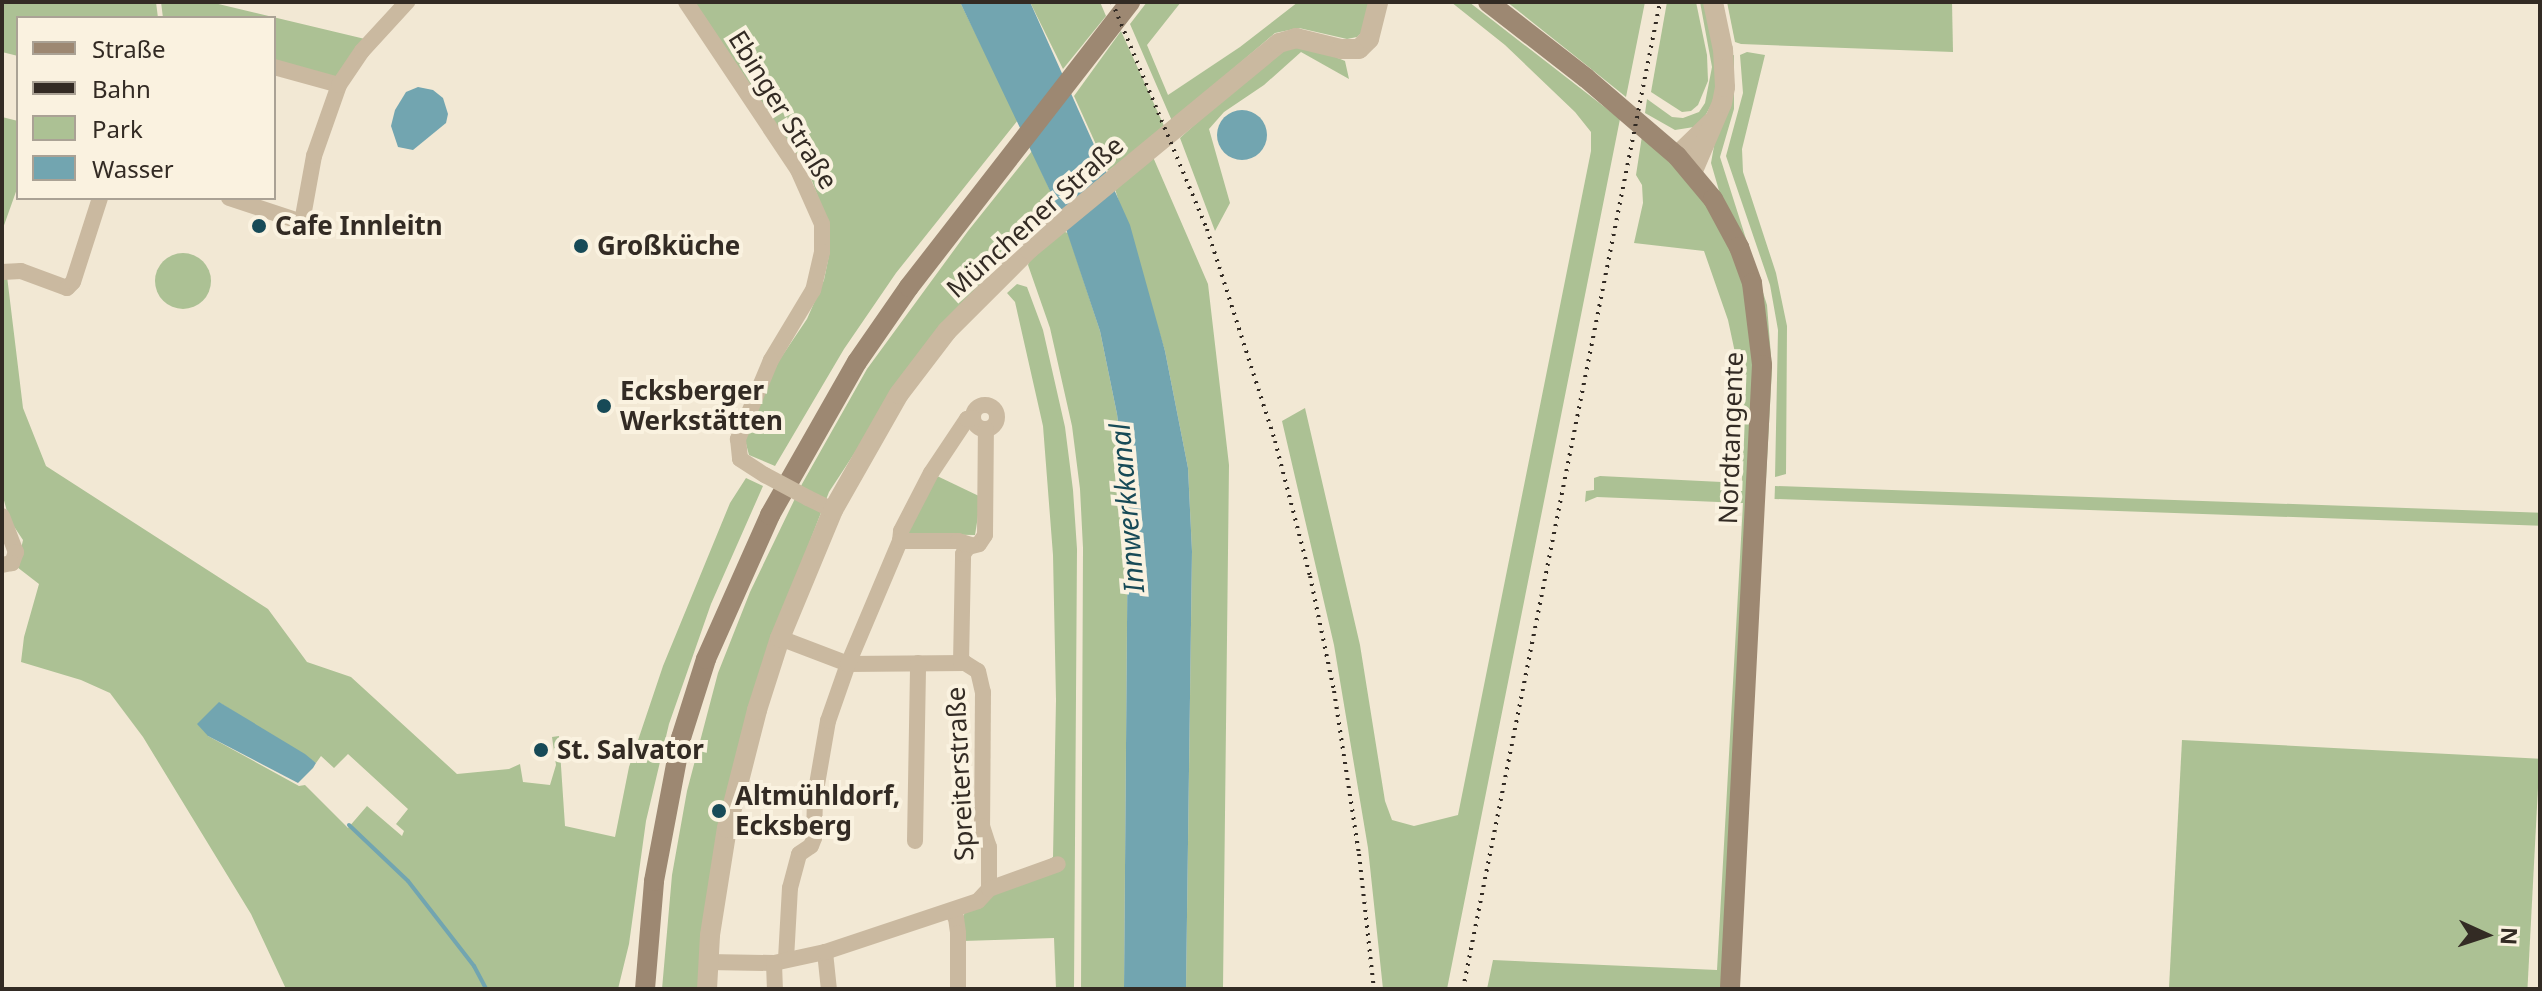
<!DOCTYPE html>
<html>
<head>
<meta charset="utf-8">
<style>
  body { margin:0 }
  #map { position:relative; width:2542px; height:991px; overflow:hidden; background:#f2e8d4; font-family:"Noto Sans",sans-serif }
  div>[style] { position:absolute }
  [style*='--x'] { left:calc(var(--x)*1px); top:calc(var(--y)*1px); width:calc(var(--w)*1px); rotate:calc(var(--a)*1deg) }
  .green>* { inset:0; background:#acc194; transform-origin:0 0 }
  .round { border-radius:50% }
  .water>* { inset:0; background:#72a5b0 }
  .stream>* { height:4px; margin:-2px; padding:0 2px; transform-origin:2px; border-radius:2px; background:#72a5b0 }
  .minor>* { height:16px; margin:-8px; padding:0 8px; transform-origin:8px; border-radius:8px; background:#cab9a0 }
  .minor>.ring { margin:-8px; padding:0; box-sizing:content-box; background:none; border:16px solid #cab9a0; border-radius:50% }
  .tertiary>* { height:20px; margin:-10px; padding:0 10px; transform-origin:10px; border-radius:10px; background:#cab9a0 }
  .secondary>* { height:20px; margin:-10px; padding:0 10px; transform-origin:10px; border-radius:10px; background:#9d8872 }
  .rail>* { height:4px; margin-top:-2px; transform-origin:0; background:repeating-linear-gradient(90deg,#332b24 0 2px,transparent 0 8px) }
  .minor-bridge>* { height:16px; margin:-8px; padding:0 8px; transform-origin:8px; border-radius:8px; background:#cab9a0 }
  .dots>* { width:22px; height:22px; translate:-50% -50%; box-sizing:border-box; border:4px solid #faf2e0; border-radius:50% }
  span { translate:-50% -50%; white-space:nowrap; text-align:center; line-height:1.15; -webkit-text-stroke:8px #faf2e0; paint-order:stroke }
  .street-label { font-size:26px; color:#332b24 }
  .poi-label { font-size:26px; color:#332b24; font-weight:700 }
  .left { translate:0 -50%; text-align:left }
  .water-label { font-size:28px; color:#174a57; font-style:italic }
  .frame { position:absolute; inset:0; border:4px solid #332b24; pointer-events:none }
  .legend { position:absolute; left:16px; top:16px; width:260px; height:184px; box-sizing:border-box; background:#faf2e0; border:2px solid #aaa295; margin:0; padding:10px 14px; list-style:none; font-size:24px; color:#332b24 }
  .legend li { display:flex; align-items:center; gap:16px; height:40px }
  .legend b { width:40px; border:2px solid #aaa295 }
  .north { position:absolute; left:2446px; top:895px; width:80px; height:80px; -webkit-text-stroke:6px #faf2e0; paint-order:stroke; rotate:93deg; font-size:22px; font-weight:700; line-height:32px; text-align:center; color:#332b24 }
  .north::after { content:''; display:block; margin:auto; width:28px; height:36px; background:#332b24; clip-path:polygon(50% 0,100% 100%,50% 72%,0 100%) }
</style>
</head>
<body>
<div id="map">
  <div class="green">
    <div style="clip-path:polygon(2px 2px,156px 2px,158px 18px,18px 18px,18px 56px,2px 52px)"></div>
    <div style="clip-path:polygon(161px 2px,210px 2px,365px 39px,339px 79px,274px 60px,274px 18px,163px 18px)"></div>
    <div style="clip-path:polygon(694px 2px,960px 2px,1018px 120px,896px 273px,844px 349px,775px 466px,749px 455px,745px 440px,778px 362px,807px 319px,824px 280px,830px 250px,827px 221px,812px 181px)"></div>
    <div style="clip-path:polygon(1030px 2px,1100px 2px,1106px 16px,1063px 69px)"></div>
    <div style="clip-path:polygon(1147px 2px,1181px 2px,1147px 45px,1168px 95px,1240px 47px,1298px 2px,1371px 2px,1364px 30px,1357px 37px,1347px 39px,1299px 28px,1275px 33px,1172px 121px,1130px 24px)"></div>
    <div style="clip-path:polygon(1451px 2px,1469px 2px,1620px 119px,1447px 989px,1383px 989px,1368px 848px,1334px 645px,1282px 421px,1305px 408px,1360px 645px,1385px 801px,1392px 820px,1414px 826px,1458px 815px,1591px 151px,1591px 132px,1575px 112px,1505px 45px)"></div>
    <div style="clip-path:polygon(1507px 2px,1645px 2px,1626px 97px,1585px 64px)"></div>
    <div style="clip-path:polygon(1667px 2px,1696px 2px,1707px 55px,1708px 81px,1698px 105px,1691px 111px,1682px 112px,1651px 92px)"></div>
    <div style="clip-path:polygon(1700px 2px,1707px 2px,1717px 56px,1716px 96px,1704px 118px,1694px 127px,1675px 130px,1645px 113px,1647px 99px,1672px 117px,1683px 118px,1699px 112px,1705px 103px,1712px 67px)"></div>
    <div style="clip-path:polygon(1727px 2px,1952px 2px,1953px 52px,1741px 44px,1735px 42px)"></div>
    <div style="clip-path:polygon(1121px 31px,1165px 128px,1108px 171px,1074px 96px)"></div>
    <div style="clip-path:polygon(1292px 45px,1326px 53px,1345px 61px,1349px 79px,1301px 52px,1264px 85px,1224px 112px,1209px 129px,1230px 203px,1215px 231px,1180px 138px,1252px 73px)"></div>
    <div style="clip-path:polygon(1747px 52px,1765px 55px,1742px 149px,1743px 172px,1776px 273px,1787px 326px,1786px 474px,1775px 477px,1778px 330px,1770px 285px,1726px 156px,1743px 93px,1740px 55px)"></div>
    <div style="clip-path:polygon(1734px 55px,1734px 109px,1720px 157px,1767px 305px,1772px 369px,1766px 479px,1767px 356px,1711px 163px,1730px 56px)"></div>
    <div style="clip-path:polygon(2px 117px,18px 121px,18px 186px,2px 231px)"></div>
    <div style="clip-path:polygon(1642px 136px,1693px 185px,1724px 233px,1746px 291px,1755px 354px,1723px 989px,1487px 989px,1493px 960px,1717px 970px,1743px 503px,1597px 497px,1585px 502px,1586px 491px,1594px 490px,1594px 478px,1600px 476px,1742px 483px,1743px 390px,1728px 320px,1704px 251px,1634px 243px,1643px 203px,1642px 185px,1636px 175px)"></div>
    <div style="clip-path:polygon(1032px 151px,1061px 214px,865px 437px,829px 492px,779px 621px,699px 989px,662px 989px,672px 875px,687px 791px,718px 673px,750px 592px,802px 484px,867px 369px,968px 231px)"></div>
    <div style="clip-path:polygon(1153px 157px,1208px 284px,1229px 465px,1223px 989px,1186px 989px,1192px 551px,1188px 468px,1165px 351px,1115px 189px)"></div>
    <div style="clip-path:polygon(1062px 231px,1068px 233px,1100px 331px,1117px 414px,1128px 503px,1124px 989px,1081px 989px,1083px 548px,1080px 489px,1072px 426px,1050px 328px,1028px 265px,1030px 259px)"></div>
    <div class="round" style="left:155px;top:253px;width:56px;height:56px"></div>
    <div style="clip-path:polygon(evenodd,7px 276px,23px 408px,46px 466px,268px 609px,307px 662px,351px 677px,457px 774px,509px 769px,520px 764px,523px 782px,550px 785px,556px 765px,552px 737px,559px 736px,565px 826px,615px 837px,629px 767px,663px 666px,730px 503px,746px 478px,763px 486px,711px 604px,669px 724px,646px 821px,629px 944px,618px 989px,286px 989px,251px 914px,143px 737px,110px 693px,81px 680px,21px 662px,24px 637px,39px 584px,17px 567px,23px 540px,9px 519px,2px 493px,2px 277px,7px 276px,220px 703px,316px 763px,321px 756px,334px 768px,348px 754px,408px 809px,396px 824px,404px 831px,402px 836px,367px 806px,348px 828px,305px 785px,299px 786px,208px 736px,220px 703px)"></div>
    <div style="clip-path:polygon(1017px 284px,1027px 287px,1043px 330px,1065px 427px,1073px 490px,1077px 549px,1074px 989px,1056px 989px,1054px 938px,963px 941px,963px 917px,966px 910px,1053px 857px,1056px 700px,1053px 555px,1043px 426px,1015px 302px,1007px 293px)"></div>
    <div style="clip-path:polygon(935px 475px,981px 497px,975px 535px,907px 534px)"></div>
    <div style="left:1775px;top:486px;width:766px;height:13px;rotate:2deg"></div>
    <div style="left:2182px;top:740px;width:358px;height:249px;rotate:3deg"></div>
  </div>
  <div class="water">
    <div style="clip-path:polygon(960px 2px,1030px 2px,1130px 225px,1165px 351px,1188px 468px,1192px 551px,1186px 989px,1124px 989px,1128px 503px,1117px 414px,1100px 331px,1061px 214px)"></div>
    <div style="clip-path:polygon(418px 87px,433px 90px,443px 98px,448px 114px,446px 123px,413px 150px,398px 147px,391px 126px,395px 110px,406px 92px)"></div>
    <div class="round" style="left:1217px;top:110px;width:50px;height:50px"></div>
    <div style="clip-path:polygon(219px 702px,305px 754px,316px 763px,313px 768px,298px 783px,208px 736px,197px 724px)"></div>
  </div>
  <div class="stream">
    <div style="--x:349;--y:825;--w:81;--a:43.5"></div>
    <div style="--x:408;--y:881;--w:108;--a:52.2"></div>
    <div style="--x:474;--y:966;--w:26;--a:62"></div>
  </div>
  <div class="minor">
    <div style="--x:686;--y:2;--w:202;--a:56.3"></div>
    <div style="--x:798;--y:170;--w:59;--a:66"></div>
    <div style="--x:822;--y:224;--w:28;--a:90"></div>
    <div style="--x:822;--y:252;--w:39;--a:103"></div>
    <div style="--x:813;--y:290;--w:82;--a:121"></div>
    <div style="--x:771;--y:360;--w:86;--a:112.7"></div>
    <div style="--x:738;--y:439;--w:20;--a:84"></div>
    <div style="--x:740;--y:459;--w:30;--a:33"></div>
    <div style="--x:274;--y:67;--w:67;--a:15.5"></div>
    <div style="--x:229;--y:198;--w:77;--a:18.2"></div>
    <div style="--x:302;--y:222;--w:67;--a:-79.7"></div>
    <div style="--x:314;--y:156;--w:75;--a:-70.6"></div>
    <div style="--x:339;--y:85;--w:41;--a:-55.9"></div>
    <div style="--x:362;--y:51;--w:67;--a:-47.4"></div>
    <div style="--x:2;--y:272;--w:19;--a:-3"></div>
    <div style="--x:21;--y:271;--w:49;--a:20.3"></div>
    <div style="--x:67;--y:288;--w:8;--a:-45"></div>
    <div style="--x:73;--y:282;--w:88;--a:-72.2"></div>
    <div class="ring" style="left:973px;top:405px;width:8px;height:8px"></div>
    <div style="--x:808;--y:498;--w:28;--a:26"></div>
    <div style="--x:2;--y:516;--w:39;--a:69"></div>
    <div style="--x:16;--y:552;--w:12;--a:110"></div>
    <div style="--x:12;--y:563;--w:10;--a:169"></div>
    <div style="--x:900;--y:541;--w:10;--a:-84"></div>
    <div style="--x:901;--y:531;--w:65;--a:-62.7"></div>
    <div style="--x:931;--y:473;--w:65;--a:-56.3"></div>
    <div style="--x:967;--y:419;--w:6;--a:-9"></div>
    <div style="--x:780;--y:638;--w:73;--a:20.9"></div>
    <div style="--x:848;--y:664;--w:117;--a:-0.5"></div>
    <div style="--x:965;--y:663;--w:15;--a:32"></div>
    <div style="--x:978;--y:671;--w:22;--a:77"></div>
    <div style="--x:983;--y:692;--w:134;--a:90.4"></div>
    <div style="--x:982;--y:826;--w:22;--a:72"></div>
    <div style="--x:989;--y:847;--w:42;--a:90"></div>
    <div style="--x:961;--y:663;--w:109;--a:-88.9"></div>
    <div style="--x:963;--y:554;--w:9;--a:-54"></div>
    <div style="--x:968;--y:547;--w:11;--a:-15"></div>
    <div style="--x:979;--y:544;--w:11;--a:-56"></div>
    <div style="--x:985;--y:535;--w:106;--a:-89.5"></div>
    <div style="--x:915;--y:841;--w:178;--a:-89"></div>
    <div style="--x:951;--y:911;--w:9;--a:54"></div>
    <div style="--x:956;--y:918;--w:15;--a:82"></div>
    <div style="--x:958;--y:933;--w:56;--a:90"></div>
    <div style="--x:825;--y:952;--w:37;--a:84"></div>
    <div style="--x:786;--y:959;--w:71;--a:-86.8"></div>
    <div style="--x:790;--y:888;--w:35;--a:-75"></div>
    <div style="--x:799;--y:854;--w:14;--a:-34"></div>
    <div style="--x:811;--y:846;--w:9;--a:-69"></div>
    <div style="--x:814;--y:838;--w:42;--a:-88.6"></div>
    <div style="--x:815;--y:796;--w:76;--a:-80.2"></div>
    <div style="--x:828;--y:721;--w:60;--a:-70.7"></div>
    <div style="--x:848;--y:664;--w:134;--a:-67.1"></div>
    <div style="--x:900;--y:541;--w:58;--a:0"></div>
    <div style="--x:958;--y:541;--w:14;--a:17"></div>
    <div style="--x:708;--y:962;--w:66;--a:0.9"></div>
    <div style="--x:774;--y:963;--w:52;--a:-12.2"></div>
    <div style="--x:825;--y:952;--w:161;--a:-18.4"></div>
    <div style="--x:978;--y:901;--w:16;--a:-47"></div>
    <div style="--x:989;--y:889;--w:73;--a:-19.9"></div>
    <div style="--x:774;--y:963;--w:26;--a:88"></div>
  </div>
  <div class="tertiary">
    <div style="--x:1677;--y:156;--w:49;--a:-44.2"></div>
    <div style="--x:1692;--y:173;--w:76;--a:-66.8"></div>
    <div style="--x:1722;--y:103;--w:16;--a:-79"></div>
    <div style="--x:1725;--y:87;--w:37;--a:-93"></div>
    <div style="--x:1723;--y:50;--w:49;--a:-101.8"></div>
    <div style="--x:707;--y:989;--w:54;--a:-86.8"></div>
    <div style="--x:710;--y:935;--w:108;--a:-81"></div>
    <div style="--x:727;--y:828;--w:122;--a:-75.7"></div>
    <div style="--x:757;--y:710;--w:76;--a:-72.3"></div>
    <div style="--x:780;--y:638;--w:139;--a:-67.5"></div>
    <div style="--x:833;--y:510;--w:133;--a:-60.4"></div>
    <div style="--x:899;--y:394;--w:79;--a:-52.7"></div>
    <div style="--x:947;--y:331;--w:116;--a:-45"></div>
    <div style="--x:1029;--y:249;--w:324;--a:-39.5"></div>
    <div style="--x:1279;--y:43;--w:18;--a:-16"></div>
    <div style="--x:1296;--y:38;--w:46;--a:13.7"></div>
    <div style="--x:1341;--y:49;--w:18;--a:0"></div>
    <div style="--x:1359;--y:49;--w:14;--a:-45"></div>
    <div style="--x:1369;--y:39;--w:38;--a:-76"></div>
  </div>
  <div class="secondary">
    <div style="--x:1488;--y:2;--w:124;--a:37.8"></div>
    <div style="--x:1586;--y:78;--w:120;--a:40.6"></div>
    <div style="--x:1677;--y:156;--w:56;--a:50.1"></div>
    <div style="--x:1713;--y:199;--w:55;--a:61.6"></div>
    <div style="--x:1739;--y:247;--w:38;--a:70"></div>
    <div style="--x:1752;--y:283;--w:83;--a:83"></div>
    <div style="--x:1762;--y:365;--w:625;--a:92.94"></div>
    <div style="--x:645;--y:989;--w:108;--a:-85.2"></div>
    <div style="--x:654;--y:881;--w:146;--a:-79.3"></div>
    <div style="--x:681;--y:738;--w:83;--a:-72.4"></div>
    <div style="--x:706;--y:659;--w:158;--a:-66"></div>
    <div style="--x:770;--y:515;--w:176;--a:-60.4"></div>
    <div style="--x:857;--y:362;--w:91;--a:-55.3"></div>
    <div style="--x:909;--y:287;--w:361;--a:-52.2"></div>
  </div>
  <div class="rail">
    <div style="--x:1112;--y:2;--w:246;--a:67.3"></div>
    <div style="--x:1207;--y:229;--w:223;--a:72.2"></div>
    <div style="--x:1275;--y:441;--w:139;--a:75.5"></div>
    <div style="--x:1310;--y:576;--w:117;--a:78.2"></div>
    <div style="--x:1334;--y:691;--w:165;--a:81.3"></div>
    <div style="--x:1359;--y:854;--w:136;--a:83.7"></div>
    <div style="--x:1463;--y:989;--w:1006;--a:-78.71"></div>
  </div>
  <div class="minor-bridge">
    <div style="--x:765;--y:475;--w:49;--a:28.1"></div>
  </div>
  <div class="dots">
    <div style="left:259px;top:226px;background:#174a57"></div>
    <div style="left:581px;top:246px;background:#174a57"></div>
    <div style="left:604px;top:406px;background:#174a57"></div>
    <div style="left:541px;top:750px;background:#174a57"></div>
    <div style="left:719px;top:811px;background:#174a57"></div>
  </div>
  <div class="street-label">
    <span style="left:783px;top:110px;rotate:58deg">Ebinger Straße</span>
    <span style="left:1035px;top:217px;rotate:-42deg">Münchener Straße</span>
    <span style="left:1731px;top:438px;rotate:-88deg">Nordtangente</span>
    <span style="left:960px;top:774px;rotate:-93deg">Spreiterstraße</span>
  </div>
  <div class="poi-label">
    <span class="left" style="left:275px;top:226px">Cafe Innleitn</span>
    <span class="left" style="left:597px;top:246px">Großküche</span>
    <span class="left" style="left:620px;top:406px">Ecksberger<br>Werkstätten</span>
    <span class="left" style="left:557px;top:750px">St. Salvator</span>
    <span class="left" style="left:735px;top:811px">Altmühldorf,<br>Ecksberg</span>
  </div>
  <div class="water-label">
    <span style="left:1126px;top:508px;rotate:-95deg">Innwerkkanal</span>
  </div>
  <div class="frame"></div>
  <ul class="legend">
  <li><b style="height:10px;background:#9d8872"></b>Straße</li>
  <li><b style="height:10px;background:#332b24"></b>Bahn</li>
  <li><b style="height:22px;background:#acc194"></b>Park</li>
  <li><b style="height:22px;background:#72a5b0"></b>Wasser</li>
  </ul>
  <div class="north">N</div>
</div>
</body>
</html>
